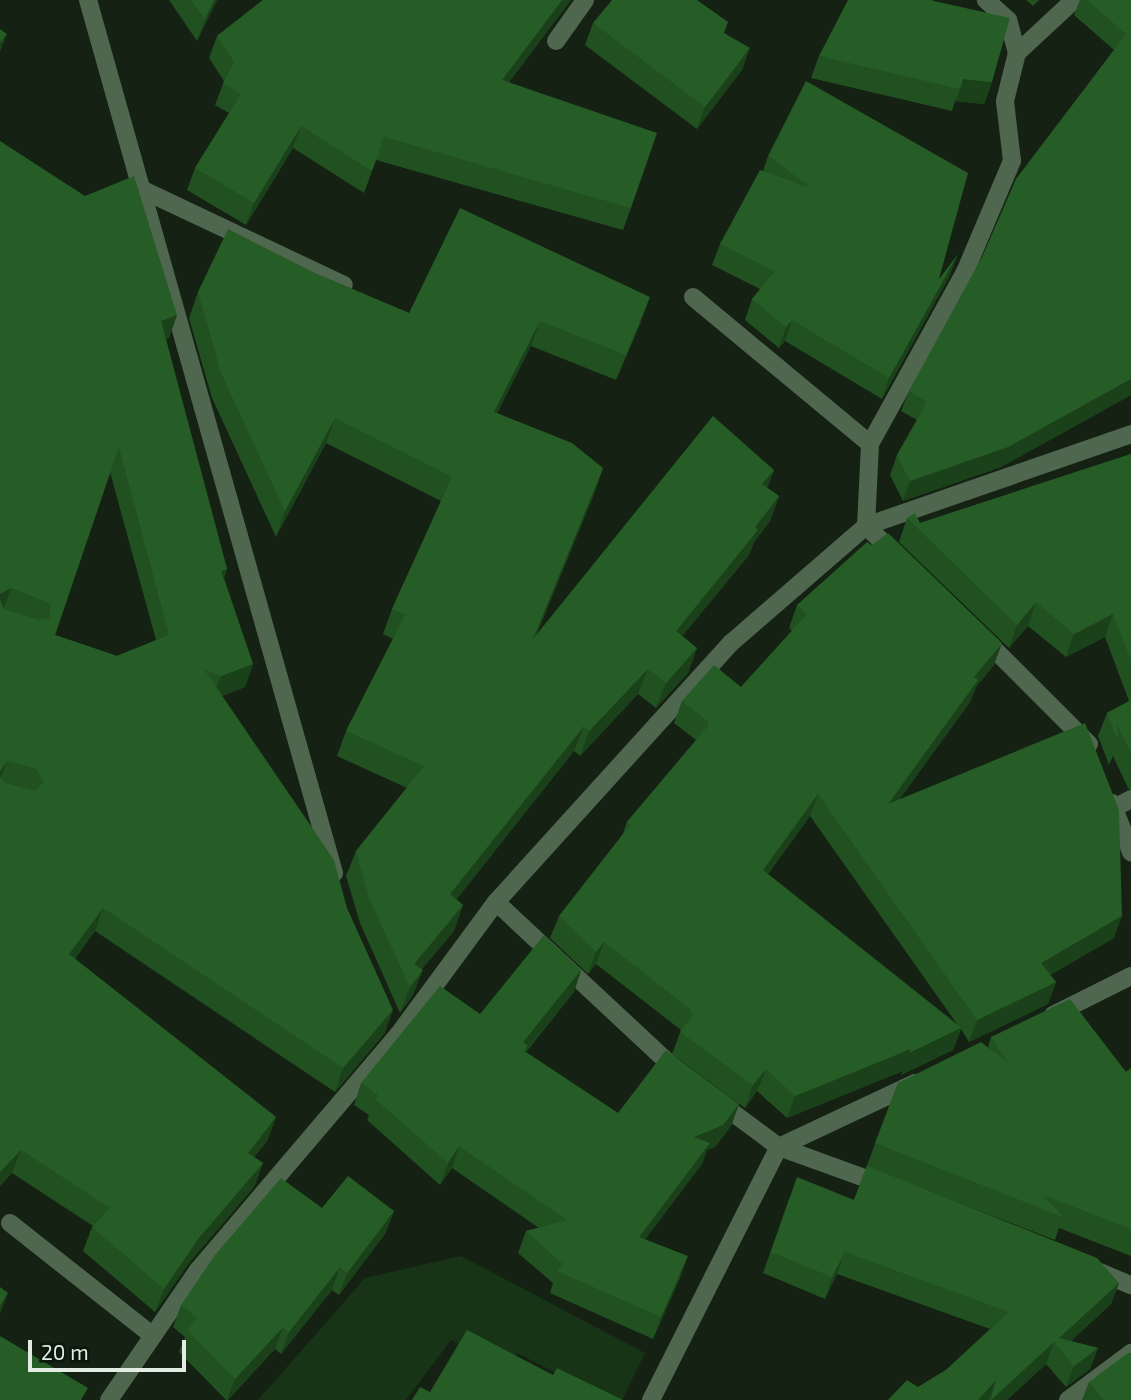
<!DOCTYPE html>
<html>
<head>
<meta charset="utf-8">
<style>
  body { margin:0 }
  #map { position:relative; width:1131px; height:1400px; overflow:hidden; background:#142113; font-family:"Exo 2",sans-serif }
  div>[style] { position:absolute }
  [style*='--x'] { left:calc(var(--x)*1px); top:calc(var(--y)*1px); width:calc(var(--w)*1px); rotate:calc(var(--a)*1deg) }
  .green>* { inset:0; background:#173516 }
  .street>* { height:18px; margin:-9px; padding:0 9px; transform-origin:9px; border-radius:9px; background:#50674f }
  .wall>* { inset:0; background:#215021 }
  .shaded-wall>* { inset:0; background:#1b411b }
  .building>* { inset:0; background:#265d26 }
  span { translate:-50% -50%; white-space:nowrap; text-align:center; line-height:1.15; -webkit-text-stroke:5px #0b170b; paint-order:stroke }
  .scale { position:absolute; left:28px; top:1340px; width:158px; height:32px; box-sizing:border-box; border:4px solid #e3ece2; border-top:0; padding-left:9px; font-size:21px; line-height:24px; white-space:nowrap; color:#e3ece2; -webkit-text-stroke:5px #0b170b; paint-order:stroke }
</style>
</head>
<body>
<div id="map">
  <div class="green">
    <div style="clip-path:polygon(461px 1256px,645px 1353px,622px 1400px,610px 1400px,517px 1353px,507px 1368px,451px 1340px,406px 1400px,258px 1400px,365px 1278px)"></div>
  </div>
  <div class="street">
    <div style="--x:88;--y:0;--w:907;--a:74.26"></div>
    <div style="--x:556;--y:41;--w:50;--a:-54.7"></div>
    <div style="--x:1017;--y:53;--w:78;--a:-42.9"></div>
    <div style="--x:143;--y:190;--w:222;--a:25.3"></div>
    <div style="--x:693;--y:297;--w:230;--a:39.7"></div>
    <div style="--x:897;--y:556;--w:43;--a:-135.9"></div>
    <div style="--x:866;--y:526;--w:82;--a:-87.2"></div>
    <div style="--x:870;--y:444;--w:196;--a:-61.1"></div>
    <div style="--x:965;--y:272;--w:121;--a:-67.1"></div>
    <div style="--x:1012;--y:161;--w:60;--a:-96.7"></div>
    <div style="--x:1005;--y:101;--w:49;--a:-76"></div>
    <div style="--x:1017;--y:53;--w:34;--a:-105"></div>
    <div style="--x:1008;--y:20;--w:30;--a:-138"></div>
    <div style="--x:983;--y:638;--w:150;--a:45"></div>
    <div style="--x:1112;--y:803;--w:53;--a:68.8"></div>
    <div style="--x:1114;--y:808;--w:19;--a:-28"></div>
    <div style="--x:496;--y:902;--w:249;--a:43"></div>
    <div style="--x:1053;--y:1015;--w:87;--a:-26.6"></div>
    <div style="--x:717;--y:1101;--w:77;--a:36.6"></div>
    <div style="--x:779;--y:1147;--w:112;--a:19.9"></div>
    <div style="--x:10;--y:1223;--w:182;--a:38.3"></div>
    <div style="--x:1095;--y:1270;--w:39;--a:23"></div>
    <div style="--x:109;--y:1400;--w:158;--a:-55.6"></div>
    <div style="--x:198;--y:1270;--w:309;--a:-49.6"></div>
    <div style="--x:398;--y:1035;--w:165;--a:-53.6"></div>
    <div style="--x:496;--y:902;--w:350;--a:-47.8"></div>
    <div style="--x:731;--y:643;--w:179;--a:-40.9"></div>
    <div style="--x:866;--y:526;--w:281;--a:-19.1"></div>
    <div style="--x:651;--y:1400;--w:284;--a:-63.2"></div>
    <div style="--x:779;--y:1147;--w:150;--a:-25.2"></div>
    <div style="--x:1068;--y:1400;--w:79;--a:-36.7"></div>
  </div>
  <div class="wall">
    <div style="clip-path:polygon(169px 0,217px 0,197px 41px)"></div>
    <div style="clip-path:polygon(263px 0,571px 0,509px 82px,631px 208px,623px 230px,376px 160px,364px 193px,293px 148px,246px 225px,187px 190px,195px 168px,229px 113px,215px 105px,224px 81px,209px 58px,217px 36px)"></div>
    <div style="clip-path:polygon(1026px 0,1039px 0,1033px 6px)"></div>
    <div style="clip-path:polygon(1080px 0,1131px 0,1131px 395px,1001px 467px,903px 501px,890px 475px,897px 455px,917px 420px,901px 411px,909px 391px,1114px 50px,1074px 15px)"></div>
    <div style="clip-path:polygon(593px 23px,724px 33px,742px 70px,697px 129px,585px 45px)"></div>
    <div style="clip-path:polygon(819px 56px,992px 82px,984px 104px,955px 101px,952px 111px,811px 78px)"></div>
    <div style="clip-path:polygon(evenodd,0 141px,177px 315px,169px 338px,166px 339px,227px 569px,224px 578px,253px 664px,245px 687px,222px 696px,385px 1033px,335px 1092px,95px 931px,75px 959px,276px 1117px,267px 1141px,254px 1157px,263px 1163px,254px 1187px,189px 1263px,155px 1312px,83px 1251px,92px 1227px,93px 1226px,12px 1173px,0 1186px,0 141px,110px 472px,156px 640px,117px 656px,55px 635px,110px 472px)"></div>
    <div style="clip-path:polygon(768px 156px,939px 279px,950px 275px,882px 399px,785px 341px,779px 348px,745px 320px,752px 299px,760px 289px,712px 265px,720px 244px,763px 171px)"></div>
    <div style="clip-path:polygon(317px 274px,409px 313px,641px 322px,616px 380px,531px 346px,497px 413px,603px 468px,594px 494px,536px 636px,774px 470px,767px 488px,779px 496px,770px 521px,754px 542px,749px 555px,682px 636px,697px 648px,688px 673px,656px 708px,638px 694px,580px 756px,574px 751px,456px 900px,463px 905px,454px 931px,422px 969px,413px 995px,400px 1013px,360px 923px,346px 876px,356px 851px,407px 788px,337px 756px,346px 731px,393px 639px,383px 634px,392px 609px,441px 501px,326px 443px,276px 537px,212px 398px,189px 318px,198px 292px)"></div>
    <div style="clip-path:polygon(1131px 454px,1131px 790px,1128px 788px,1113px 756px,1109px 765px,1098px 736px,1107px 713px,1129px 701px,1105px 637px,1066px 657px,1028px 626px,1009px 648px,899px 542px,907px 518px,920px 523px)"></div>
    <div style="clip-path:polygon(evenodd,797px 605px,994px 665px,976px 687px,970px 702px,899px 800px,1114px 938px,1050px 975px,1056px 982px,1048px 1004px,969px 1042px,961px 1029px,953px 1050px,901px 1075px,903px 1071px,787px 1118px,757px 1091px,745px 1108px,672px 1054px,681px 1030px,596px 964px,588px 974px,550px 938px,559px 916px,622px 836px,627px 822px,696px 740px,674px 723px,682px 701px,741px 687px,792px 631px,789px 628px,797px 605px,810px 816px,957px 1024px,768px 874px,810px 816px)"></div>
    <div style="clip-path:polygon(581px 970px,574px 992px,526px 1052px,618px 1113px,739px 1104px,731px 1126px,715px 1147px,707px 1150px,702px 1164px,645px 1239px,680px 1278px,653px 1339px,550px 1293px,553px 1283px,518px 1253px,526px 1231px,539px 1228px,452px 1168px,440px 1185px,367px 1120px,369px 1115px,354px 1105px,361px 1083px,480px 1014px)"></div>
    <div style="clip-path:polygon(991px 1037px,1126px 1072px,1131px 1068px,1131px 1256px,1059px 1228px,1055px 1240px,905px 1182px,1119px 1283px,1111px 1304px,1071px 1341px,1098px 1348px,1090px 1369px,1066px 1387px,1046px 1364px,1007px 1400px,888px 1400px,918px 1387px,946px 1370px,990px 1329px,837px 1274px,825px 1299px,763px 1273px,789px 1199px,854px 1200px,898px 1083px,988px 1047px)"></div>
    <div style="clip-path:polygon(322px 1208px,394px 1211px,385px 1234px,339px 1295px,332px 1290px,281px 1354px,275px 1349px,228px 1400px,226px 1400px,179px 1352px,185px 1337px,173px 1327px,181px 1305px)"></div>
    <div style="clip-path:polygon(1089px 1382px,1131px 1400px,1082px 1400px)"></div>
  </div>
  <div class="shaded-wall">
    <div style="clip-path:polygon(214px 0,217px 0,197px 41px,205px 19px)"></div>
    <div style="clip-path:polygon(562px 0,571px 0,494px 102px,502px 80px)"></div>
    <div style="clip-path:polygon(7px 34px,0 52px,0 43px)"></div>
    <div style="clip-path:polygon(750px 48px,742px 70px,697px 129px,705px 107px)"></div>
    <div style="clip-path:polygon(963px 79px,992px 82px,984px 104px,955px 101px,952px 111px)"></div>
    <div style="clip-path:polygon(301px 126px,293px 148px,246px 225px,254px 203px)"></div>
    <div style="clip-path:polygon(958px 254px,950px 275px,882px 399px,889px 378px)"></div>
    <div style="clip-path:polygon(650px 297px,641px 322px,616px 380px,626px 355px)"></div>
    <div style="clip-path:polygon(177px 315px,169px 338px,152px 344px,161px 321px)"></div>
    <div style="clip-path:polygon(792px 320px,785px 341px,779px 348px,786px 327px)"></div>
    <div style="clip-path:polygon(540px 321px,531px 346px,484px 437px,494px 412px)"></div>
    <div style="clip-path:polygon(1131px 379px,1131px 395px,1001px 467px,903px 501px,910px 481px)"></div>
    <div style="clip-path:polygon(335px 418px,326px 443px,276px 537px,285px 511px)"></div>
    <div style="clip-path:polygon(603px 468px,594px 494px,524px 664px,533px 639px)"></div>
    <div style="clip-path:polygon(774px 470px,765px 495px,762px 484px)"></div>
    <div style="clip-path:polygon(779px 496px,770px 521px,754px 542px,749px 555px,666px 656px,676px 631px)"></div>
    <div style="clip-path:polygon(227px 569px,219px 592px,221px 571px)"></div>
    <div style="clip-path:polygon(11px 588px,3px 611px,0 613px,0 594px)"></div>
    <div style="clip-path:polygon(1036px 602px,1028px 626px,1009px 648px,1017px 625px)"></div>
    <div style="clip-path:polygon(1113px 614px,1105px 637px,1066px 657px,1074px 634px)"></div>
    <div style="clip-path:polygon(1002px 643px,994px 665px,976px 687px,970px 702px,880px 826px,888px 804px,974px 677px)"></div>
    <div style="clip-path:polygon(697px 648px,688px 673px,656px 708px,666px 683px)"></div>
    <div style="clip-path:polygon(253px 664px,245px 687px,212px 700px,221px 676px)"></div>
    <div style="clip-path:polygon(648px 669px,638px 694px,580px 756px,589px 731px)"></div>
    <div style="clip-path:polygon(584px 726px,574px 751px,441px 919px,450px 894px)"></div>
    <div style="clip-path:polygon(7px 761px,0 779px,0 771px)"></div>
    <div style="clip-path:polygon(818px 794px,810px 816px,755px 892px,763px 870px)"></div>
    <div style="clip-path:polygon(463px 905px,454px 931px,408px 985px,414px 964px)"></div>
    <div style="clip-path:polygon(103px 908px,95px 931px,61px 978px,69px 954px)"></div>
    <div style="clip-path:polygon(1122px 916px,1114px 938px,1033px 985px,1041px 963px)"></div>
    <div style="clip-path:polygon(604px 942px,596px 964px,588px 974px,596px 952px)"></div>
    <div style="clip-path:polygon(423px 970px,413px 995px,400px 1013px,410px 987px)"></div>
    <div style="clip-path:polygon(581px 970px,574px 992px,526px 1050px,520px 1067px,523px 1042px)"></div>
    <div style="clip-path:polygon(1056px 982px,1048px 1004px,969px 1042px,977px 1020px)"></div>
    <div style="clip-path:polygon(393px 1010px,385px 1033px,335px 1092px,343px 1068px)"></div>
    <div style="clip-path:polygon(961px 1028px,953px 1050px,901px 1075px,903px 1071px,787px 1118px,795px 1096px)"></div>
    <div style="clip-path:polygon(766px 1069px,757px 1091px,745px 1108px,753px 1085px)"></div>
    <div style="clip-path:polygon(739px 1104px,731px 1126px,715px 1147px,707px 1150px,702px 1164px,631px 1258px,639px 1237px,694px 1137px)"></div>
    <div style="clip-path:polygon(276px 1117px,267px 1141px,240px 1176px,248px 1153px)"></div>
    <div style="clip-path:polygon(459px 1146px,452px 1168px,440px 1185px,448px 1163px)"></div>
    <div style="clip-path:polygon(21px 1150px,12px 1173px,0 1186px,0 1172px)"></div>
    <div style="clip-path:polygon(263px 1163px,254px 1187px,189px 1263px,155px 1312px,164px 1289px,198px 1239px)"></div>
    <div style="clip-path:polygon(394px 1211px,385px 1234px,339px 1295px,347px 1273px)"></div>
    <div style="clip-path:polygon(845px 1252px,837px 1274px,825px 1299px,832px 1277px)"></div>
    <div style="clip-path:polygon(688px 1256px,680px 1278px,653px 1339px,661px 1317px)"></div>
    <div style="clip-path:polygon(340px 1267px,332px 1290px,281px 1354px,289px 1332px)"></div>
    <div style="clip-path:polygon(1119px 1283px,1111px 1304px,1061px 1350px,1059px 1338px)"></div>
    <div style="clip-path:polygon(8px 1293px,0 1314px,0 1306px)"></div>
    <div style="clip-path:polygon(283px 1327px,275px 1349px,227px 1400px,235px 1379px)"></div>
    <div style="clip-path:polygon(1054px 1342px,1046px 1364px,1007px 1400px,991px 1400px)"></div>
    <div style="clip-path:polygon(1098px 1348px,1090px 1369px,1066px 1387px,1074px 1366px)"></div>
    <div style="clip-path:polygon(996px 1380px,989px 1400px,978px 1400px)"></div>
  </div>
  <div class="building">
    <div style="clip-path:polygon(191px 0,214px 0,205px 19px)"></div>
    <div style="clip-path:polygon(263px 0,562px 0,502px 80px,657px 133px,631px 208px,384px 137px,372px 171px,301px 126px,254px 203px,195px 168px,241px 94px,223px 83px,234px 62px,217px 36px)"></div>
    <div style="clip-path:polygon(612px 0,697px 0,728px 22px,724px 33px,750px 48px,705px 107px,593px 23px)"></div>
    <div style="clip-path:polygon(848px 0,932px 0,934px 1px,1010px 18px,992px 82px,963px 79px,960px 89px,819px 56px)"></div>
    <div style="clip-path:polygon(1087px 0,1131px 0,1131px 379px,1008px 447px,910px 481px,897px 455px,927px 402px,909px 391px,982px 257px,1016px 179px,1126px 34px)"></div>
    <div style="clip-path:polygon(0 29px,7px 34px,0 43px)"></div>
    <div style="clip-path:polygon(806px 81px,968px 173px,939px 279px,958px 254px,889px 378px,792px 320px,786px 327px,752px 299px,775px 271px,720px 244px,760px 170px,811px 188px,768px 156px)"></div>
    <div style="clip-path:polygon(evenodd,0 141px,85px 196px,134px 176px,177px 315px,161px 321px,227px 569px,221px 571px,253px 664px,221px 676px,204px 669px,334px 860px,347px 908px,393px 1010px,343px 1068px,103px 908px,69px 954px,276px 1117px,248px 1153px,263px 1163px,198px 1239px,164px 1289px,92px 1227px,110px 1208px,21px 1150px,0 1172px,0 777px,5px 783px,35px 791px,44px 782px,36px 769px,7px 761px,0 771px,0 600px,4px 609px,39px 620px,50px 618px,50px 603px,11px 588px,0 594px,0 141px,119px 447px,169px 635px,117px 656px,55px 635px,119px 447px)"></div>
    <div style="clip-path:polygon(460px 208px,650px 297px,626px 355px,540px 321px,494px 412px,572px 443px,603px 468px,533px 639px,713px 416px,774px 470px,762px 484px,779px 496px,755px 527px,758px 530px,676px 631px,697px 648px,666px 683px,648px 669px,589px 731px,584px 726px,450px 894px,463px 905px,414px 964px,423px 970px,410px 987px,369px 898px,356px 851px,424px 766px,346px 731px,405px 615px,392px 609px,452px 477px,335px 418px,285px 511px,221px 373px,198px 292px,228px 229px,317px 274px,409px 313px)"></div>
    <div style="clip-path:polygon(1131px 454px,1131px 660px,1113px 614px,1074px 634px,1036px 602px,1017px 625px,907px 518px,915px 513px,920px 523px)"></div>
    <div style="clip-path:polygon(888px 533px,1002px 643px,974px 677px,978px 680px,888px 804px,1085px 723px,1119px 810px,1122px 916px,1041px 963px,1056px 982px,977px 1020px,818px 794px,763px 870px,961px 1028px,909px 1053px,911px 1049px,795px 1096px,766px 1069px,753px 1085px,680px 1032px,693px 1015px,689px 1008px,604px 942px,596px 952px,559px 916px,630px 825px,627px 822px,707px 727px,709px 722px,682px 701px,714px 665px,741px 687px,807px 614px,797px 605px,867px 542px,872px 545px)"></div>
    <div style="clip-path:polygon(1131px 700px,1131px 753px,1117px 724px,1118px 741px,1107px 713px)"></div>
    <div style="clip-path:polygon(544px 935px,581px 970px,523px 1042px,528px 1046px,524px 1051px,618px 1113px,666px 1050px,739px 1104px,723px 1125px,694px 1137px,710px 1143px,639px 1237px,688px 1256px,661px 1317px,557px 1271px,563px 1264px,526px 1231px,567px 1220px,459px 1146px,448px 1163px,375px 1099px,378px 1095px,361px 1083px,440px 986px,480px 1014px)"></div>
    <div style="clip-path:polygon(1070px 999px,1126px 1072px,1131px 1068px,1131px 1229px,1043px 1195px,1063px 1217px,875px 1143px,898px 1083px,981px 1042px,1008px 1063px,991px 1037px)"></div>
    <div style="clip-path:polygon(867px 1166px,1097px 1258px,1119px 1283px,1059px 1338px,1098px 1348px,1074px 1366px,1054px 1342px,991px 1400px,996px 1380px,978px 1400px,888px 1400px,907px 1380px,918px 1387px,946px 1370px,1009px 1312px,845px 1252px,832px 1277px,771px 1252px,797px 1177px,854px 1200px)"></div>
    <div style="clip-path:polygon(348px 1176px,394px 1211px,347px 1273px,340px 1267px,289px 1332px,283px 1327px,235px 1379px,187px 1330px,197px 1318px,181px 1305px,215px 1255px,281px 1178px,322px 1208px)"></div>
    <div style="clip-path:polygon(0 1287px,8px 1293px,0 1306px)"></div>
    <div style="clip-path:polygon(467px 1330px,553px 1375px,557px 1368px,623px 1400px,412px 1400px,420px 1387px,430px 1392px)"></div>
    <div style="clip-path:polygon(0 1336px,88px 1388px,81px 1400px,0 1400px)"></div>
    <div style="clip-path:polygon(1128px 1353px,1131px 1353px,1131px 1400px,1104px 1400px,1089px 1382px)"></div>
  </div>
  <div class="scale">20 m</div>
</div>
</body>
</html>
